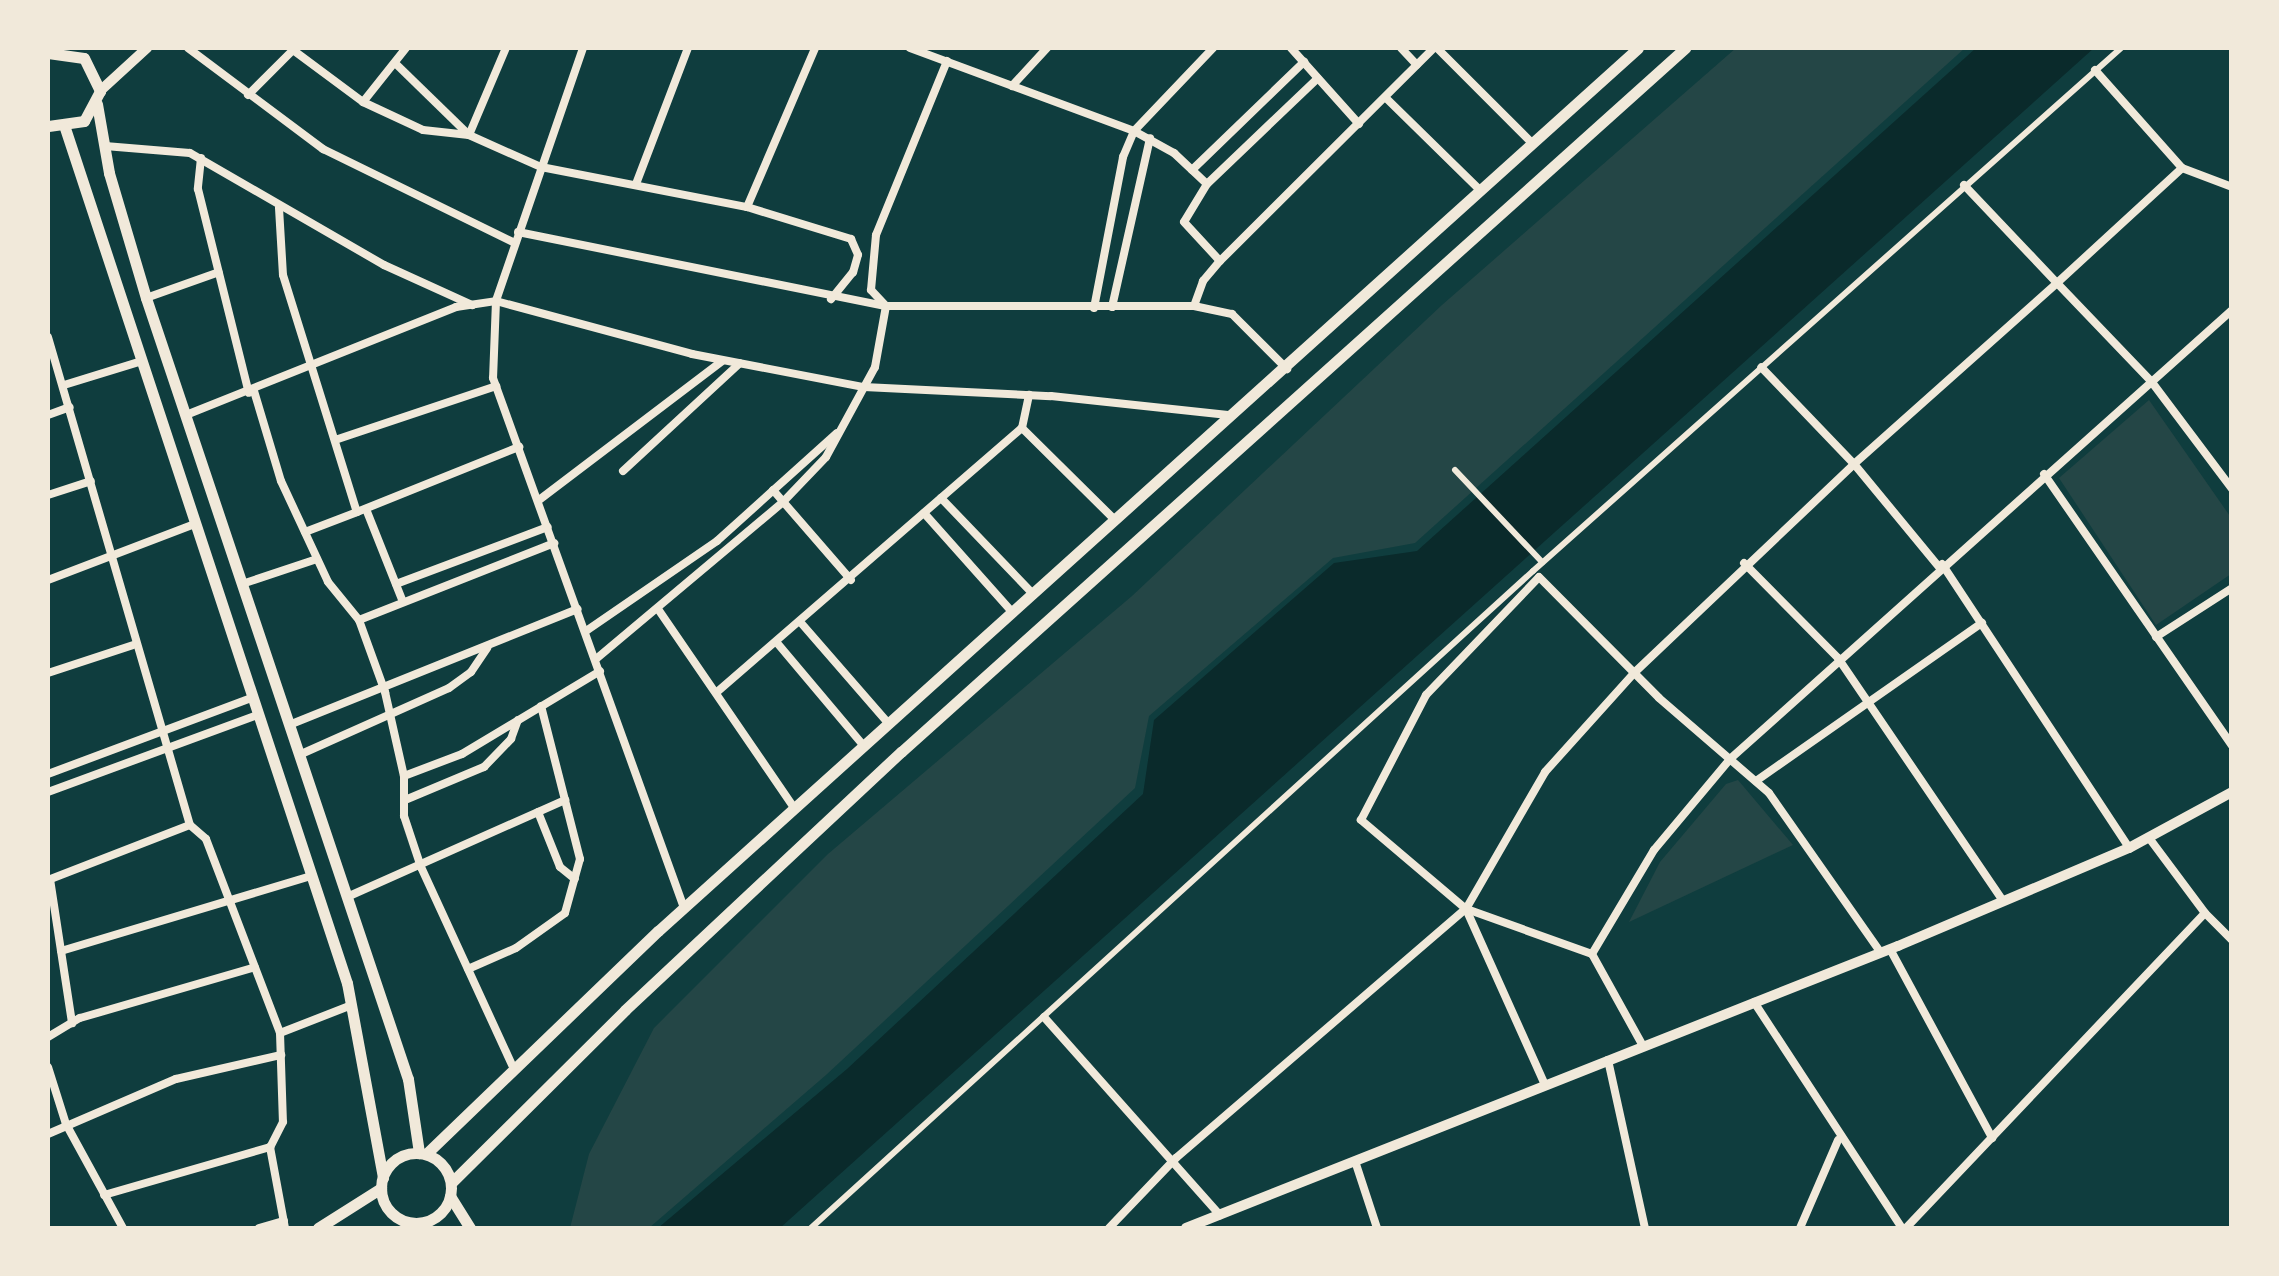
<!DOCTYPE html>
<html>
<head>
<meta charset="utf-8">
<style>
  body { margin:0 }
  #map { position:relative; width:2279px; height:1276px; overflow:hidden; background:#0f3d3e; font-family:Raleway,sans-serif }
  div>[style] { position:absolute }
  [style*='--x'] { left:calc(var(--x)*1px); top:calc(var(--y)*1px); width:calc(var(--w)*1px); rotate:calc(var(--a)*1deg) }
  .green>* { inset:0; background:#244646 }
  .water>* { inset:0; background:#0a2a2b }
  .pedestrian>* { height:6px; margin:-3px; padding:0 3px; transform-origin:3px; border-radius:3px; background:#f1e9da }
  .minor>* { height:8px; margin:-4px; padding:0 4px; transform-origin:4px; border-radius:4px; background:#f1e9da }
  .tertiary>* { height:10px; margin:-5px; padding:0 5px; transform-origin:5px; border-radius:5px; background:#f1e9da }
  .secondary>* { height:11px; margin:-5.5px; padding:0 5.5px; transform-origin:5.5px; border-radius:5.5px; background:#f1e9da }
  .secondary>.ring { margin:-5.5px; padding:0; box-sizing:content-box; background:none; border:11px solid #f1e9da; border-radius:50% }
  span { translate:-50% -50%; white-space:nowrap; text-align:center; line-height:1.15; -webkit-text-stroke:8px #f1e9da; paint-order:stroke }
  .frame { position:absolute; inset:0; border:50px solid #f1e9da; pointer-events:none }
</style>
</head>
<body>
<div id="map">
  <div class="green">
    <div style="clip-path:polygon(1736px 48px,1965px 48px,1415px 543px,1333px 558px,1149px 716px,1135px 788px,826px 1075px,649px 1228px,570px 1228px,589px 1154px,654px 1028px,828px 854px,1132px 596px,1442px 305px)"></div>
    <div style="clip-path:polygon(2149px 400px,2232px 519px,2231px 574px,2156px 625px,2059px 478px)"></div>
    <div style="clip-path:polygon(1738px 780px,1793px 845px,1629px 922px,1660px 862px,1726px 784px)"></div>
  </div>
  <div class="water">
    <div style="clip-path:polygon(1976px 48px,2094px 48px,780px 1228px,658px 1228px,847px 1069px,1143px 794px,1154px 720px,1334px 563px,1417px 551px)"></div>
  </div>
  <div class="pedestrian">
    <div style="--x:1455;--y:470;--w:127;--a:46.6"></div>
    <div style="--x:811;--y:1228;--w:976;--a:-42.3"></div>
    <div style="--x:1533;--y:571;--w:787;--a:-41.65"></div>
  </div>
  <div class="minor">
    <div style="--x:188;--y:48;--w:169;--a:36.8"></div>
    <div style="--x:323;--y:149;--w:214;--a:26.1"></div>
    <div style="--x:583;--y:48;--w:268;--a:109"></div>
    <div style="--x:496;--y:301;--w:77;--a:92.2"></div>
    <div style="--x:493;--y:378;--w:563;--a:70.18"></div>
    <div style="--x:910;--y:48;--w:239;--a:20.3"></div>
    <div style="--x:1134;--y:131;--w:46;--a:28.8"></div>
    <div style="--x:1174;--y:153;--w:45;--a:43.2"></div>
    <div style="--x:1207;--y:184;--w:44;--a:121.2"></div>
    <div style="--x:1184;--y:222;--w:53;--a:47.3"></div>
    <div style="--x:1291;--y:48;--w:102;--a:48.2"></div>
    <div style="--x:1401;--y:48;--w:23;--a:47"></div>
    <div style="--x:1437;--y:48;--w:134;--a:45"></div>
    <div style="--x:395;--y:63;--w:103;--a:44.2"></div>
    <div style="--x:469;--y:135;--w:79;--a:24"></div>
    <div style="--x:541;--y:167;--w:210;--a:11"></div>
    <div style="--x:747;--y:207;--w:109;--a:17.1"></div>
    <div style="--x:851;--y:239;--w:17;--a:66"></div>
    <div style="--x:858;--y:255;--w:18;--a:106"></div>
    <div style="--x:853;--y:272;--w:35;--a:129"></div>
    <div style="--x:2095;--y:70;--w:131;--a:48.4"></div>
    <div style="--x:1012;--y:86;--w:52;--a:-47.4"></div>
    <div style="--x:248;--y:95;--w:64;--a:-45"></div>
    <div style="--x:293;--y:50;--w:87;--a:36.6"></div>
    <div style="--x:363;--y:102;--w:69;--a:-51.5"></div>
    <div style="--x:1386;--y:98;--w:133;--a:44.4"></div>
    <div style="--x:363;--y:102;--w:66;--a:25"></div>
    <div style="--x:423;--y:130;--w:46;--a:6.2"></div>
    <div style="--x:469;--y:135;--w:95;--a:-67"></div>
    <div style="--x:105;--y:146;--w:85;--a:4.7"></div>
    <div style="--x:190;--y:153;--w:224;--a:30"></div>
    <div style="--x:384;--y:265;--w:97;--a:24.4"></div>
    <div style="--x:201;--y:158;--w:31;--a:96"></div>
    <div style="--x:198;--y:189;--w:210;--a:76"></div>
    <div style="--x:1192;--y:170;--w:156;--a:-44"></div>
    <div style="--x:636;--y:184;--w:146;--a:-69.1"></div>
    <div style="--x:1207;--y:184;--w:153;--a:-43.7"></div>
    <div style="--x:1964;--y:185;--w:135;--a:46.5"></div>
    <div style="--x:2057;--y:283;--w:170;--a:-42.6"></div>
    <div style="--x:2182;--y:168;--w:53;--a:20.8"></div>
    <div style="--x:747;--y:207;--w:173;--a:-66.8"></div>
    <div style="--x:279;--y:208;--w:67;--a:86.6"></div>
    <div style="--x:283;--y:275;--w:248;--a:72.7"></div>
    <div style="--x:357;--y:512;--w:175;--a:-21.9"></div>
    <div style="--x:518;--y:232;--w:375;--a:11.4"></div>
    <div style="--x:886;--y:306;--w:308;--a:0"></div>
    <div style="--x:1194;--y:306;--w:39;--a:12"></div>
    <div style="--x:1232;--y:314;--w:78;--a:45"></div>
    <div style="--x:146;--y:298;--w:77;--a:-19.6"></div>
    <div style="--x:1194;--y:306;--w:27;--a:-70"></div>
    <div style="--x:1203;--y:281;--w:26;--a:-50"></div>
    <div style="--x:1220;--y:261;--w:302;--a:-44.9"></div>
    <div style="--x:1112;--y:307;--w:173;--a:-77.3"></div>
    <div style="--x:1094;--y:308;--w:154;--a:-79.1"></div>
    <div style="--x:1123;--y:157;--w:28;--a:-67"></div>
    <div style="--x:1134;--y:131;--w:115;--a:-46.4"></div>
    <div style="--x:48;--y:337;--w:508;--a:73.78"></div>
    <div style="--x:190;--y:825;--w:21;--a:41"></div>
    <div style="--x:206;--y:839;--w:208;--a:69.1"></div>
    <div style="--x:280;--y:1033;--w:89;--a:88.1"></div>
    <div style="--x:283;--y:1122;--w:28;--a:117"></div>
    <div style="--x:270;--y:1147;--w:82;--a:79.5"></div>
    <div style="--x:64;--y:385;--w:82;--a:-17.1"></div>
    <div style="--x:254;--y:391;--w:94;--a:73.3"></div>
    <div style="--x:281;--y:481;--w:111;--a:65"></div>
    <div style="--x:328;--y:582;--w:49;--a:50.8"></div>
    <div style="--x:359;--y:620;--w:77;--a:70.1"></div>
    <div style="--x:385;--y:692;--w:86;--a:77.3"></div>
    <div style="--x:404;--y:776;--w:40;--a:90"></div>
    <div style="--x:404;--y:816;--w:54;--a:71.6"></div>
    <div style="--x:421;--y:867;--w:218;--a:65.3"></div>
    <div style="--x:48;--y:415;--w:23;--a:-20"></div>
    <div style="--x:186;--y:415;--w:291;--a:-21.8"></div>
    <div style="--x:456;--y:307;--w:40;--a:-8.5"></div>
    <div style="--x:496;--y:301;--w:203;--a:15.1"></div>
    <div style="--x:692;--y:354;--w:175;--a:10.9"></div>
    <div style="--x:864;--y:387;--w:187;--a:2.8"></div>
    <div style="--x:1051;--y:396;--w:178;--a:6.1"></div>
    <div style="--x:1022;--y:428;--w:34;--a:-78"></div>
    <div style="--x:338;--y:439;--w:167;--a:-18.5"></div>
    <div style="--x:623;--y:471;--w:159;--a:-42.7"></div>
    <div style="--x:2044;--y:474;--w:331;--a:55.3"></div>
    <div style="--x:773;--y:490;--w:119;--a:49.1"></div>
    <div style="--x:48;--y:495;--w:45;--a:-18"></div>
    <div style="--x:941;--y:498;--w:134;--a:46.2"></div>
    <div style="--x:539;--y:500;--w:230;--a:-37.2"></div>
    <div style="--x:366;--y:509;--w:100;--a:68.3"></div>
    <div style="--x:924;--y:513;--w:134;--a:48.3"></div>
    <div style="--x:305;--y:532;--w:56;--a:-21"></div>
    <div style="--x:1744;--y:563;--w:134;--a:45.3"></div>
    <div style="--x:1838;--y:658;--w:294;--a:55.8"></div>
    <div style="--x:1942;--y:564;--w:340;--a:56.6"></div>
    <div style="--x:1939;--y:567;--w:134;--a:-129.5"></div>
    <div style="--x:1854;--y:464;--w:272;--a:-41.7"></div>
    <div style="--x:2057;--y:283;--w:136;--a:46.2"></div>
    <div style="--x:2151;--y:381;--w:135;--a:53.1"></div>
    <div style="--x:48;--y:580;--w:157;--a:-20.9"></div>
    <div style="--x:242;--y:584;--w:79;--a:-18.4"></div>
    <div style="--x:396;--y:584;--w:162;--a:-20.6"></div>
    <div style="--x:658;--y:609;--w:242;--a:55.6"></div>
    <div style="--x:359;--y:620;--w:210;--a:-21.5"></div>
    <div style="--x:802;--y:624;--w:133;--a:49"></div>
    <div style="--x:586;--y:631;--w:159;--a:-34.5"></div>
    <div style="--x:717;--y:541;--w:161;--a:-42"></div>
    <div style="--x:2156;--y:637;--w:90;--a:-32.8"></div>
    <div style="--x:778;--y:644;--w:133;--a:49.9"></div>
    <div style="--x:596;--y:659;--w:244;--a:-40"></div>
    <div style="--x:783;--y:502;--w:62;--a:-46.3"></div>
    <div style="--x:826;--y:457;--w:102;--a:-61.4"></div>
    <div style="--x:875;--y:367;--w:62;--a:-79.8"></div>
    <div style="--x:886;--y:306;--w:22;--a:-133"></div>
    <div style="--x:871;--y:290;--w:55;--a:-84.8"></div>
    <div style="--x:876;--y:235;--w:188;--a:-67.8"></div>
    <div style="--x:48;--y:673;--w:89;--a:-18.2"></div>
    <div style="--x:717;--y:692;--w:403;--a:-40.9"></div>
    <div style="--x:1022;--y:428;--w:131;--a:44.7"></div>
    <div style="--x:289;--y:725;--w:311;--a:-21.9"></div>
    <div style="--x:299;--y:755;--w:164;--a:-24.1"></div>
    <div style="--x:449;--y:688;--w:27;--a:-36"></div>
    <div style="--x:471;--y:672;--w:29;--a:-56"></div>
    <div style="--x:48;--y:774;--w:217;--a:-20.5"></div>
    <div style="--x:404;--y:776;--w:62;--a:-20.8"></div>
    <div style="--x:462;--y:754;--w:161;--a:-31"></div>
    <div style="--x:1756;--y:781;--w:276;--a:-35"></div>
    <div style="--x:48;--y:792;--w:221;--a:-20.2"></div>
    <div style="--x:405;--y:800;--w:86;--a:-22.7"></div>
    <div style="--x:484;--y:767;--w:39;--a:-46"></div>
    <div style="--x:511;--y:739;--w:20;--a:-70"></div>
    <div style="--x:538;--y:812;--w:59;--a:68.2"></div>
    <div style="--x:560;--y:867;--w:19;--a:39"></div>
    <div style="--x:50;--y:879;--w:146;--a:81.3"></div>
    <div style="--x:48;--y:880;--w:152;--a:-21.2"></div>
    <div style="--x:347;--y:897;--w:239;--a:-24"></div>
    <div style="--x:565;--y:800;--w:97;--a:-104.3"></div>
    <div style="--x:1466;--y:909;--w:193;--a:65.8"></div>
    <div style="--x:2205;--y:913;--w:38;--a:45"></div>
    <div style="--x:1890;--y:949;--w:215;--a:61.6"></div>
    <div style="--x:61;--y:951;--w:261;--a:-16.7"></div>
    <div style="--x:1592;--y:954;--w:121;--a:-59.2"></div>
    <div style="--x:1654;--y:850;--w:119;--a:-50.1"></div>
    <div style="--x:1730;--y:759;--w:674;--a:-41.81"></div>
    <div style="--x:468;--y:969;--w:52;--a:-23.6"></div>
    <div style="--x:516;--y:948;--w:60;--a:-35.5"></div>
    <div style="--x:565;--y:913;--w:56;--a:-74.5"></div>
    <div style="--x:580;--y:859;--w:61;--a:-104.3"></div>
    <div style="--x:1754;--y:1002;--w:270;--a:56.8"></div>
    <div style="--x:1044;--y:1017;--w:265;--a:48.4"></div>
    <div style="--x:280;--y:1033;--w:77;--a:-21.3"></div>
    <div style="--x:48;--y:1037;--w:37;--a:-31"></div>
    <div style="--x:80;--y:1018;--w:182;--a:-16.2"></div>
    <div style="--x:1643;--y:1046;--w:105;--a:-119"></div>
    <div style="--x:1592;--y:954;--w:134;--a:-160.3"></div>
    <div style="--x:1466;--y:909;--w:138;--a:-139.7"></div>
    <div style="--x:1361;--y:820;--w:141;--a:-62.5"></div>
    <div style="--x:1426;--y:695;--w:163;--a:-46.2"></div>
    <div style="--x:1539;--y:577;--w:170;--a:45.2"></div>
    <div style="--x:1659;--y:698;--w:145;--a:40.8"></div>
    <div style="--x:1769;--y:793;--w:195;--a:55"></div>
    <div style="--x:1608;--y:1060;--w:172;--a:77.6"></div>
    <div style="--x:48;--y:1067;--w:60;--a:72.5"></div>
    <div style="--x:66;--y:1124;--w:119;--a:61.3"></div>
    <div style="--x:48;--y:1134;--w:139;--a:-23.3"></div>
    <div style="--x:176;--y:1079;--w:108;--a:-12.9"></div>
    <div style="--x:1355;--y:1161;--w:71;--a:71.8"></div>
    <div style="--x:104;--y:1195;--w:173;--a:-16.1"></div>
    <div style="--x:259;--y:1228;--w:26;--a:-16"></div>
    <div style="--x:1109;--y:1228;--w:97;--a:-46.3"></div>
    <div style="--x:1176;--y:1158;--w:382;--a:-40.7"></div>
    <div style="--x:1466;--y:909;--w:158;--a:-60"></div>
    <div style="--x:1545;--y:772;--w:133;--a:-48"></div>
    <div style="--x:1634;--y:673;--w:303;--a:-43.5"></div>
    <div style="--x:1854;--y:464;--w:134;--a:-133.8"></div>
    <div style="--x:1800;--y:1228;--w:96;--a:-66.6"></div>
    <div style="--x:1906;--y:1228;--w:434;--a:-46.5"></div>
    <div style="--x:2205;--y:913;--w:94;--a:-126.7"></div>
  </div>
  <div class="tertiary">
    <div style="--x:100;--y:91;--w:64;--a:-42.5"></div>
    <div style="--x:1186;--y:1228;--w:766;--a:-21.61"></div>
    <div style="--x:1898;--y:946;--w:251;--a:-23"></div>
    <div style="--x:2129;--y:848;--w:117;--a:-28.5"></div>
  </div>
  <div class="secondary">
    <div style="--x:48;--y:53;--w:36;--a:8"></div>
    <div style="--x:84;--y:58;--w:37;--a:64"></div>
    <div style="--x:100;--y:91;--w:34;--a:118"></div>
    <div style="--x:84;--y:121;--w:36;--a:172"></div>
    <div style="--x:97;--y:104;--w:70;--a:80.1"></div>
    <div style="--x:109;--y:173;--w:130;--a:73.5"></div>
    <div style="--x:146;--y:298;--w:824;--a:71.46"></div>
    <div style="--x:408;--y:1079;--w:75;--a:81.5"></div>
    <div style="--x:65;--y:128;--w:900;--a:71.75"></div>
    <div style="--x:347;--y:983;--w:198;--a:79.5"></div>
    <div class="ring" style="left:381px;top:1153px;width:59px;height:59px"></div>
    <div style="--x:426;--y:1154;--w:322;--a:-43.9"></div>
    <div style="--x:658;--y:931;--w:1319;--a:-42.02"></div>
    <div style="--x:451;--y:1183;--w:245;--a:-44.8"></div>
    <div style="--x:625;--y:1010;--w:378;--a:-43.1"></div>
    <div style="--x:901;--y:752;--w:1054;--a:-41.92"></div>
    <div style="--x:450;--y:1196;--w:38;--a:58"></div>
    <div style="--x:318;--y:1228;--w:75;--a:-32.4"></div>
  </div>
  <div class="frame"></div>
</div>
</body>
</html>
